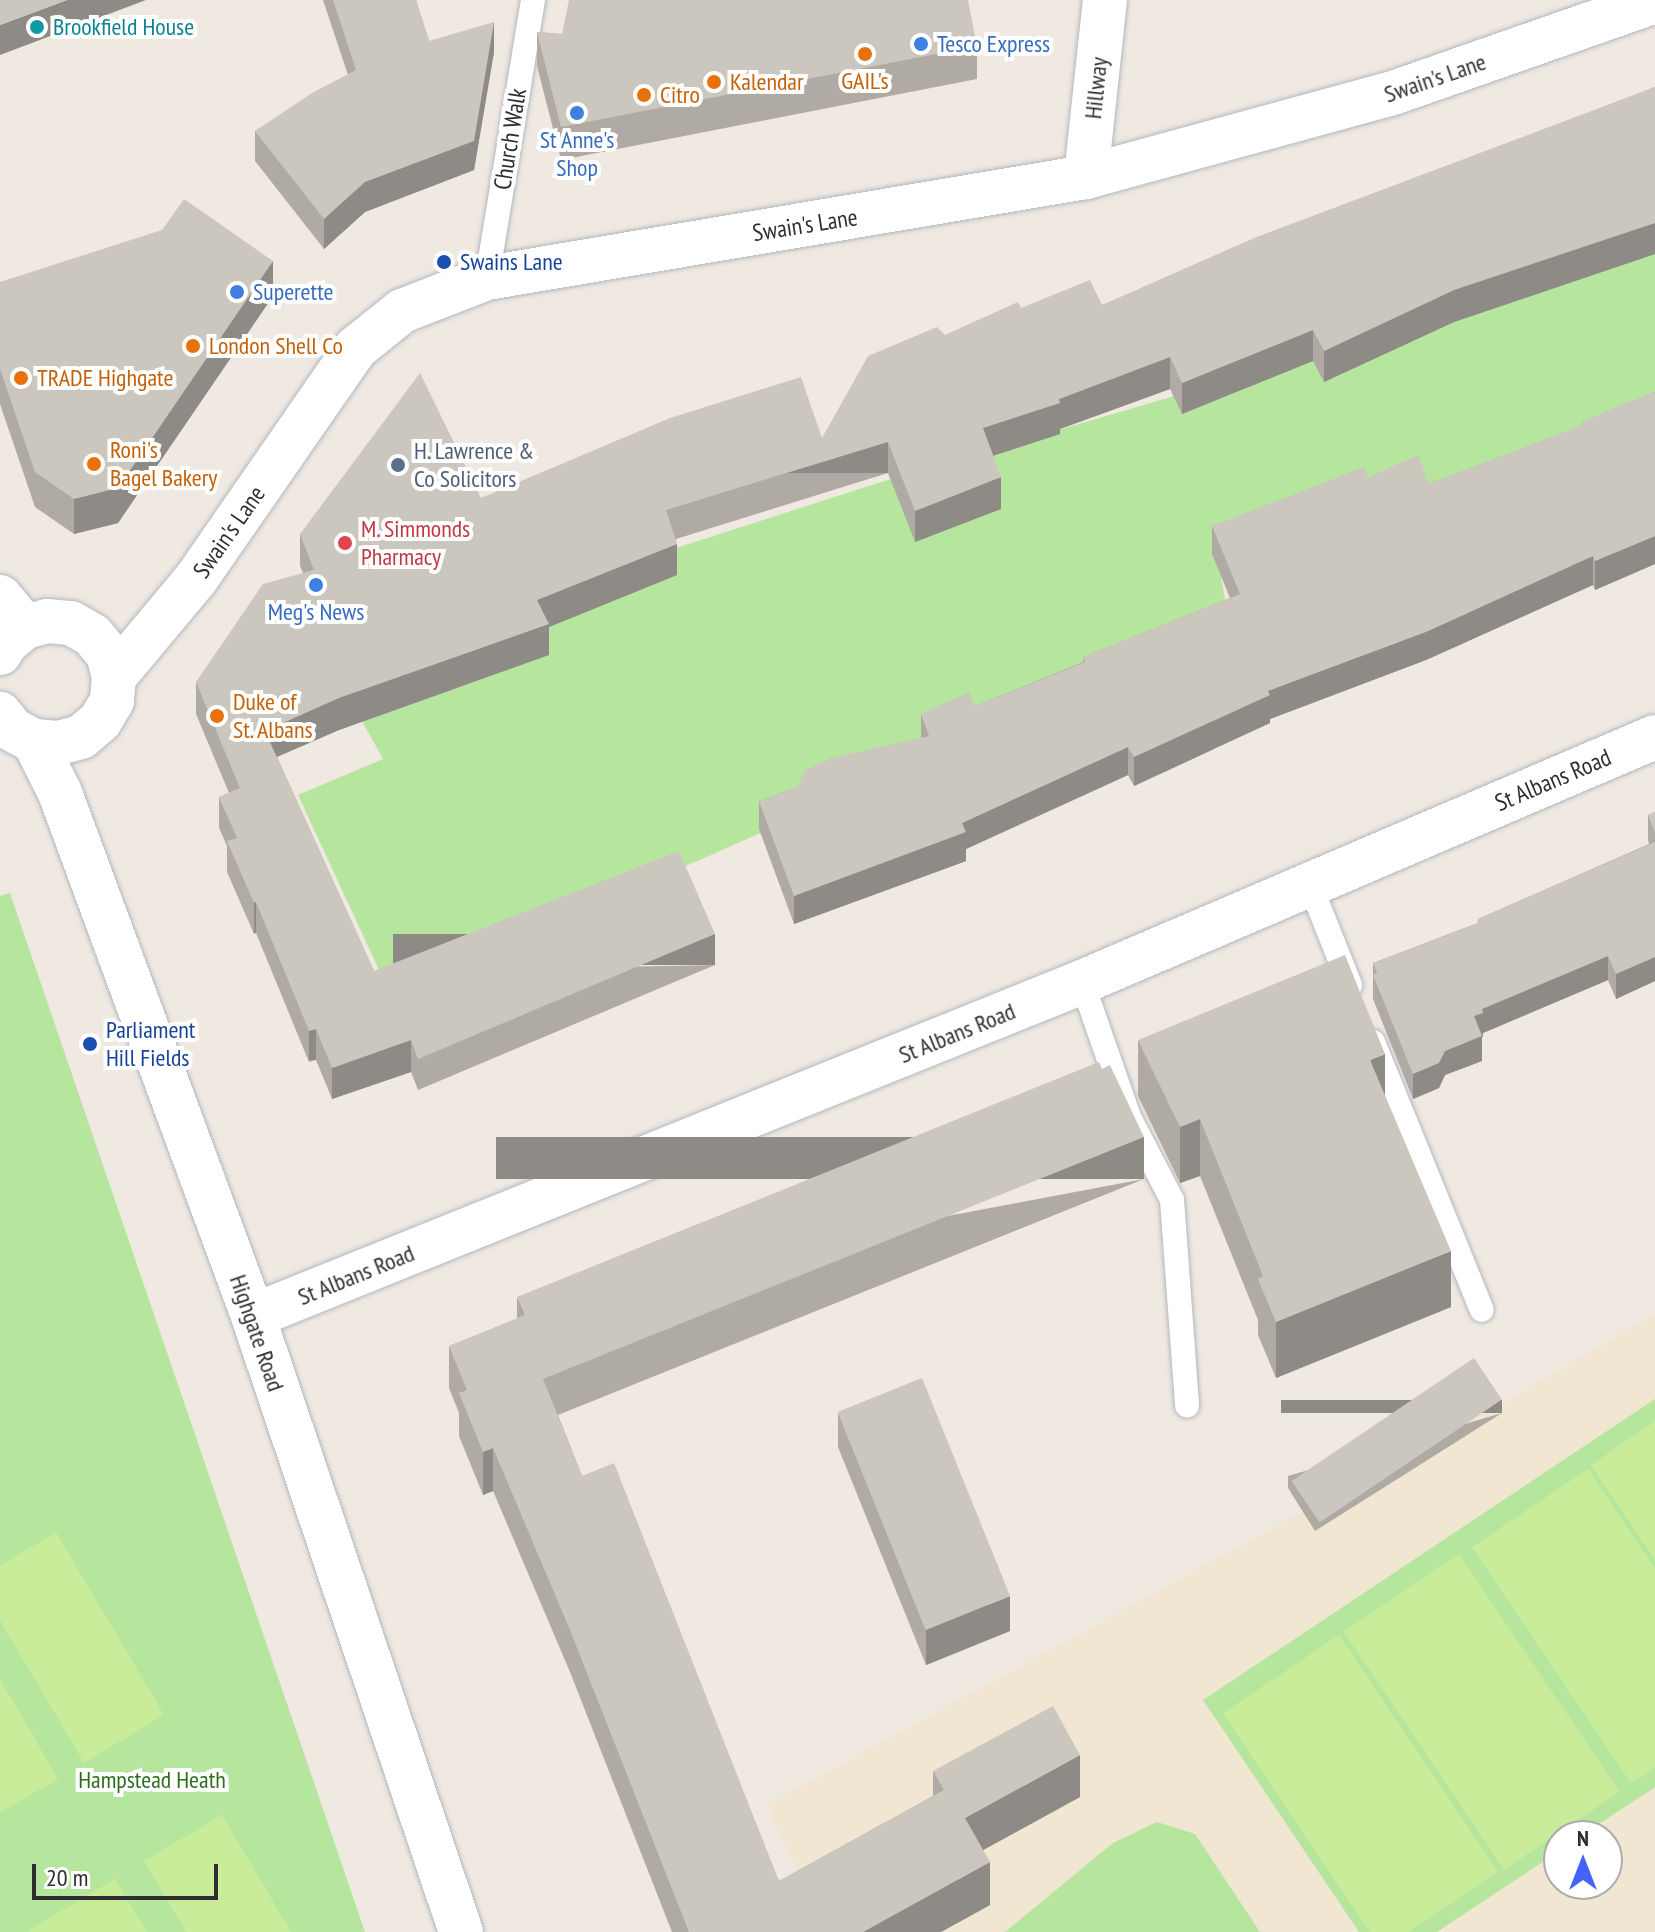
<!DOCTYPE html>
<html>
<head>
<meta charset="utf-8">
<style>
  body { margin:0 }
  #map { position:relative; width:1655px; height:1932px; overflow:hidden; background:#efe9e1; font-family:"PT Sans Narrow",sans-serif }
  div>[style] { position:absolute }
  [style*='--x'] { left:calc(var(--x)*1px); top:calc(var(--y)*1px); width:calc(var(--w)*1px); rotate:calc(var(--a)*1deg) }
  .education>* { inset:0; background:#f0e6d1 }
  .green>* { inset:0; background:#b6e59e }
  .pitch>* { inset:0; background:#c9ec9a; transform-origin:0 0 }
  .roads { filter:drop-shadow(0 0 2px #b4b7c1) drop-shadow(0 0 2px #b4b7c1) }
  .service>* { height:24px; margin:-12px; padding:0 12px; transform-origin:12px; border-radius:12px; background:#fff }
  .minor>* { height:44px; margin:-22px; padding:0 22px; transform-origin:22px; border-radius:22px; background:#fff }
  .tertiary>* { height:44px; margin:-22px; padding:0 22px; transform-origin:22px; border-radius:22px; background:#fff }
  .wall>* { inset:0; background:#afaba4 }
  .shaded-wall>* { inset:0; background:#8e8b86; transform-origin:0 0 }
  .building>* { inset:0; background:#cbc7bf; transform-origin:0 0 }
  .dots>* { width:22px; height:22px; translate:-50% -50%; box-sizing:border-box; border:4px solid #fff; border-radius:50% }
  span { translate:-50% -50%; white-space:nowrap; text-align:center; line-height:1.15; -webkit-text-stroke:8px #fff; paint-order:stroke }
  .culture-label { font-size:24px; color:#0d838f }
  .left { translate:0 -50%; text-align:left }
  .shop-label { font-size:24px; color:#366cbe }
  .street-label { font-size:24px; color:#2e2e2e }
  .food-label { font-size:24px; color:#c56008 }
  .transit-label { font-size:24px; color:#164399 }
  .service-label { font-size:24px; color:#4e5e75 }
  .health-label { font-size:24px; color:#be3a42 }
  .park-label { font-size:24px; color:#2c6e1b }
  .north { position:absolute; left:1543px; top:1820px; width:80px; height:80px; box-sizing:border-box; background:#fff; border:2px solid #ababab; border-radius:50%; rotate:0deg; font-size:22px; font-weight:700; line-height:32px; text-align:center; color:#2e2e2e }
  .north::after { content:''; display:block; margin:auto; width:28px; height:36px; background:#4264fb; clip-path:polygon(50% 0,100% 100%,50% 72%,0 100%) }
  .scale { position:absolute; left:32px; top:1864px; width:186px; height:36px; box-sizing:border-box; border:4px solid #2e2e2e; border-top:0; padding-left:10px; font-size:24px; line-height:28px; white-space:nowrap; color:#2e2e2e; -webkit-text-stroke:6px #fff; paint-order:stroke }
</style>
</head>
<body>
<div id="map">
  <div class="education">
    <div style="clip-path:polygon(evenodd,1655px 1313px,1655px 1932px,770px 1932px,812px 1904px,767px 1805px,1534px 1385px,1655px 1313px,1559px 1836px,1607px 1836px,1607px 1884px,1559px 1884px,1559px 1836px)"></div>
  </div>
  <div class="green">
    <div style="clip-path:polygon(1655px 247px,1655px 443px,1220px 572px,1230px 626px,661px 877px,394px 1002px,298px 795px,383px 759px,362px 721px,521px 598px,878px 483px,1463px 311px)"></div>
    <div style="clip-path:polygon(10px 893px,365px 1932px,0 1932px,0 896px)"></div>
    <div style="clip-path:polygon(1655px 1399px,1655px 1787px,1581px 1836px,1559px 1836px,1559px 1851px,1437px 1932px,1359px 1932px,1203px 1700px)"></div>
    <div style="clip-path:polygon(1157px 1822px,1195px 1834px,1260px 1932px,1005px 1932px,1113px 1843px)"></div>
  </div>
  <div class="pitch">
    <div style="clip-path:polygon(1655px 1421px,1655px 1560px,1591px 1465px)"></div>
    <div style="clip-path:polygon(1588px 1469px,1655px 1569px,1655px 1767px,1631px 1783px,1472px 1547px)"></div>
    <div style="clip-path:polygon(56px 1532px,164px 1715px,84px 1763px,0 1620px,0 1566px)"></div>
    <div style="left:1459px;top:1554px;width:287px;height:139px;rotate:56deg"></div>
    <div style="clip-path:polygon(1339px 1635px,1498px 1872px,1408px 1932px,1370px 1932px,1223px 1713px)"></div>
    <div style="clip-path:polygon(0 1679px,58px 1779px,0 1813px)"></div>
    <div style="clip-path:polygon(222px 1815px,291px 1932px,186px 1932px,144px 1861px)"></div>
    <div style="clip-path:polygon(115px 1879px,147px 1932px,30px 1932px,29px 1930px)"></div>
  </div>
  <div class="roads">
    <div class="service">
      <div style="--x:487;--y:278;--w:282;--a:-80.6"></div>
      <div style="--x:1309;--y:882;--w:111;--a:68.3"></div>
      <div style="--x:1082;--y:982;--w:143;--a:70.8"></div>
      <div style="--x:1129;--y:1117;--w:93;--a:62.6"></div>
      <div style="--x:1172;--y:1200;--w:206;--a:85.8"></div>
      <div style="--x:1373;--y:1042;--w:289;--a:67.9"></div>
    </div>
    <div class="minor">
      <div style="--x:1086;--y:177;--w:178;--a:-83.9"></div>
      <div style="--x:114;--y:677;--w:128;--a:-50.1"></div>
      <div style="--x:196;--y:579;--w:281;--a:-55.3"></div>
      <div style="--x:356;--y:348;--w:59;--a:-38.8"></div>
      <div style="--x:402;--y:311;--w:91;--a:-21.2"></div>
      <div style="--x:487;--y:278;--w:607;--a:-9.57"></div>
      <div style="--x:1086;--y:177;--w:318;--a:-15.3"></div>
      <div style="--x:1393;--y:93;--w:278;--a:-19.3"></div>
      <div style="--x:253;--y:1316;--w:894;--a:-21.94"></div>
      <div style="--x:1082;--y:982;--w:623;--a:-23.15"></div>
    </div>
    <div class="tertiary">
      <div style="--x:0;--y:597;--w:39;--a:50"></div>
      <div style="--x:0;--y:653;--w:12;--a:-59"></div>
      <div style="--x:6;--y:643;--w:25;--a:-40"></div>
      <div style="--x:25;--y:627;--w:23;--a:-15"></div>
      <div style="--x:47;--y:621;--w:24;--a:5"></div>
      <div style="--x:71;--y:623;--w:24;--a:30"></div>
      <div style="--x:92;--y:635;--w:25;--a:50"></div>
      <div style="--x:108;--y:654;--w:24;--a:75"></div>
      <div style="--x:114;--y:677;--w:24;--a:95"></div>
      <div style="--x:112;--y:701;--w:23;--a:121"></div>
      <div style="--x:100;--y:721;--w:25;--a:140"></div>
      <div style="--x:81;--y:737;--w:24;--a:165"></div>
      <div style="--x:58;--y:743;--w:24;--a:-175"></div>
      <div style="--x:34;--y:741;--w:24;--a:-152"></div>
      <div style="--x:13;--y:730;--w:21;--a:-129"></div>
      <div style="--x:34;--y:741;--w:58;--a:63.4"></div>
      <div style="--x:60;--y:793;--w:557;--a:69.74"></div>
      <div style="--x:253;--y:1316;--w:650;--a:71.34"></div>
    </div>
  </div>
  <div class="wall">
    <div style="clip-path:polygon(323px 0,416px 0,429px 41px,494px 52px,474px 170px,365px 212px,324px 249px,255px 161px,255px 131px,348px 75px)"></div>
    <div style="clip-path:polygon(537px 32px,562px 34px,977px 46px,977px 79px,561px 160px,537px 66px)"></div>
    <div style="clip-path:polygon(1655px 87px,1655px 254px,1454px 322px,1324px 382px,1313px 361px,1182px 414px,1170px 389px,1060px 429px,1060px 434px,993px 456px,1001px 509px,915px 542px,888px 473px,676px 539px,677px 575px,549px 627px,549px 655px,339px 730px,277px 757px,374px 971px,715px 965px,418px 1090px,411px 1072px,332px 1099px,316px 1060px,309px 1062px,256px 933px,254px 934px,227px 872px,227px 846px,219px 828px,219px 797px,229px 793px,196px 714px,196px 682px,303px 573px,300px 566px,300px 534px,481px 498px,822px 438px,945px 335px,1021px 308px,1102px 305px)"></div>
    <div style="clip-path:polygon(0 282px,273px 296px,118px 523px,74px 534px,35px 507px,0 404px)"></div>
    <div style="clip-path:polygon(1655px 392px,1655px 564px,1595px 590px,1593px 585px,1426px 660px,1270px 719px,1270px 723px,1134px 786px,1128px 775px,966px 849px,966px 861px,794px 924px,759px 829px,759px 801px,797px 787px,921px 738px,921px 714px,975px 706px,1083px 662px,1083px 657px,1230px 598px,1212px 554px,1212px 526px,1368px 477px,1428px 484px,1582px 426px,1582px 422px)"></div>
    <div style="clip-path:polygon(1655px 812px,1655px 981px,1616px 999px,1608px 980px,1483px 1033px,1483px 1037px,1482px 1037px,1482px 1061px,1445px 1075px,1439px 1088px,1413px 1099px,1373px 999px,1373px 963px,1478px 923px,1478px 919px,1649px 844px,1648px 840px,1648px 815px)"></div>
    <div style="clip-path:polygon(1138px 1040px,1385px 1096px,1451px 1307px,1276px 1378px,1258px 1335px,1258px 1320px,1200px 1176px,1180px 1183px,1138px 1096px)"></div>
    <div style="clip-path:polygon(1144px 1179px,558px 1415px,582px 1476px,779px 1881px,933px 1796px,933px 1771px,1080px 1797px,983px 1850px,990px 1905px,941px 1932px,672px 1932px,570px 1672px,493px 1491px,483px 1495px,459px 1436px,459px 1413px,449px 1388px,449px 1346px,517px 1319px,517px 1297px)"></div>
    <div style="clip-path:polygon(838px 1412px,1010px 1631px,926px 1665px,838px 1447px)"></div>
    <div style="clip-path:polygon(1502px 1413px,1315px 1531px,1288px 1488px,1288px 1476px)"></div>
  </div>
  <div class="shaded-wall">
    <div style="clip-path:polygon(67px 0,146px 0,0 55px,0 25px)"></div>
    <div style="clip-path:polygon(494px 22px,494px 52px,474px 170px,365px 212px,324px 249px,324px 219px)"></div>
    <div style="clip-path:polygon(1655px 223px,1655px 254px,1454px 322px,1324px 382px,1324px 351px,1454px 290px)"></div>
    <div style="clip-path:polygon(273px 261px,273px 296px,118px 523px,74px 534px,74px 499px)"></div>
    <div style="clip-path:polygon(1313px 330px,1313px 361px,1182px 414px,1182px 383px)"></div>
    <div style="clip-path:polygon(1170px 357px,1170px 389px,1060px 429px,1060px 434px,983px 459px,983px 428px)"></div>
    <div style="left:888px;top:442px;width:31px;height:232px;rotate:90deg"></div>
    <div style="clip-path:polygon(1001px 477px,1001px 509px,915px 542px,915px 511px)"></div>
    <div style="clip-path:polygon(1655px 536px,1655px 564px,1595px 590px,1595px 561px)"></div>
    <div style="clip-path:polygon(677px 544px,677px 575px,549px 627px,549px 655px,339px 730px,265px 762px,265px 731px,537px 600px)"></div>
    <div style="clip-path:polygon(1593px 556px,1593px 585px,1426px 660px,1270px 719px,1270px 723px,1134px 786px,1134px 757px,1268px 691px)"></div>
    <div style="clip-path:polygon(1128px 747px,1128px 775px,966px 849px,966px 861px,794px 924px,794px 896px,962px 823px)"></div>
    <div style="left:256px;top:902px;width:31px;height:2px;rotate:90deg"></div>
    <div style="left:715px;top:934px;width:31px;height:322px;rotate:90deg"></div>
    <div style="clip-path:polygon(1608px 956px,1608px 980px,1483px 1033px,1483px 1037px,1482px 1037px,1482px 1061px,1445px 1075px,1439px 1088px,1413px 1099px,1413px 1074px,1445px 1051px,1474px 1016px,1482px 1009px)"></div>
    <div style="clip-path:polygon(1655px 957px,1655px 981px,1616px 999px,1616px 974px)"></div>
    <div style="left:316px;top:1029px;width:31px;height:7px;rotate:90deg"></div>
    <div style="clip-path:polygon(411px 1040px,411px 1072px,332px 1099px,332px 1068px)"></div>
    <div style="clip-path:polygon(1385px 1054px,1385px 1110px,1370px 1060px)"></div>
    <div style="clip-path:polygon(1200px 1119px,1200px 1176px,1180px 1183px,1180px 1127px)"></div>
    <div style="left:1144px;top:1137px;width:42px;height:648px;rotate:90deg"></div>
    <div style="clip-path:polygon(1451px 1251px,1451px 1307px,1276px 1378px,1276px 1322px)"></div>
    <div style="left:1502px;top:1400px;width:13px;height:221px;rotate:90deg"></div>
    <div style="clip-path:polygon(493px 1448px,493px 1491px,483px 1495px,483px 1452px)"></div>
    <div style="clip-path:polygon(1010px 1596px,1010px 1631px,926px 1665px,926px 1630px)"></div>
    <div style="clip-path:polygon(1080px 1755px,1080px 1797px,965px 1860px,965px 1818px)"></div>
    <div style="clip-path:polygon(990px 1862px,990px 1905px,941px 1932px,863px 1932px)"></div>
  </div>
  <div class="building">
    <div style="clip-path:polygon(0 0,67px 0,0 25px)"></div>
    <div style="clip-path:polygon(333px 0,416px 0,429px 41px,494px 22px,474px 141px,365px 182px,324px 219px,255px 131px,312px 93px,356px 70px)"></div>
    <div style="clip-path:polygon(569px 0,968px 0,977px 46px,561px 127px,537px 32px,562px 34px)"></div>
    <div style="clip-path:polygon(1655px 87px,1655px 223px,1454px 290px,1324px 351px,1313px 330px,1182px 383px,1170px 357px,1059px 399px,1060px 403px,983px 428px,1001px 477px,915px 511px,888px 442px,666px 510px,677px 544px,537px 600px,549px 624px,339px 698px,265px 731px,374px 971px,679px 851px,715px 934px,418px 1059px,411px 1040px,332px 1068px,316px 1029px,309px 1031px,256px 902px,254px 903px,227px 841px,237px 838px,219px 797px,240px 788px,196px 682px,263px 584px,314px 570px,300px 534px,420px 373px,481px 498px,670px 418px,801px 377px,822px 438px,868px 356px,937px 327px,945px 335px,1018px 302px,1021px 308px,1090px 280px,1102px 305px,1254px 238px)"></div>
    <div style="clip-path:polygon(184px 199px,273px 261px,118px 488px,74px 499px,35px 472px,0 369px,0 282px,162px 230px)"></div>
    <div style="clip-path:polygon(1655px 392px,1655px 536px,1595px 561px,1593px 556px,1426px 632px,1268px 691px,1270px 695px,1134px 757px,1128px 747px,962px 823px,966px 832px,794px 896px,759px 801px,797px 787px,805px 770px,831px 758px,929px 736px,921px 714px,969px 692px,975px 706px,1085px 662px,1083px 657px,1240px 594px,1212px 526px,1364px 467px,1368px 477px,1419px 455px,1428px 484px,1583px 425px,1582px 422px,1620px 405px)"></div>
    <div style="clip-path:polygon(1655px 812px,1655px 833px,1648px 815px)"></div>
    <div style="clip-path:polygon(1655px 842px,1655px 957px,1616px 974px,1608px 956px,1482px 1009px,1483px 1013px,1474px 1016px,1482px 1036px,1445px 1051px,1439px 1063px,1413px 1074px,1373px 975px,1377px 973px,1373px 963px,1479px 923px,1478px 919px)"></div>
    <div style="clip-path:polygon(1345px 955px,1385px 1054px,1370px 1060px,1451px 1251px,1276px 1322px,1258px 1279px,1263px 1276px,1200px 1119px,1180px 1127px,1138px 1040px)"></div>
    <div style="clip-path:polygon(1099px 1062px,1102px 1069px,1110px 1065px,1144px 1137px,543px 1379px,582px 1476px,614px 1463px,779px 1881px,944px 1790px,933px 1771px,1053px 1706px,1080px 1755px,965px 1818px,990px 1862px,863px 1932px,689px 1932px,570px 1630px,493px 1448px,483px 1452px,459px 1393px,467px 1390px,449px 1346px,525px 1315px,517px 1297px)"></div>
    <div style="left:1474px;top:1358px;width:50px;height:220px;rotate:56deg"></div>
    <div style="left:922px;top:1378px;width:235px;height:91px;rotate:68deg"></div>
  </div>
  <div class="dots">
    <div style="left:37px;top:27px;background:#0f9aa8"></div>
    <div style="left:921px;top:44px;background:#3f7fe0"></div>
    <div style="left:865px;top:54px;background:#e8710a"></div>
    <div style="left:714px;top:82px;background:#e8710a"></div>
    <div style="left:644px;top:95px;background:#e8710a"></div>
    <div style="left:577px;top:113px;background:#3f7fe0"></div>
    <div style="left:444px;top:262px;background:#1a4fb4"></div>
    <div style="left:237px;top:292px;background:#3f7fe0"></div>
    <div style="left:193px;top:346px;background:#e8710a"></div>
    <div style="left:21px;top:378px;background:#e8710a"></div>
    <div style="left:94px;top:464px;background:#e8710a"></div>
    <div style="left:398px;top:465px;background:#5c6f8a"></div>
    <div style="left:345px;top:543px;background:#e0444e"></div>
    <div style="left:316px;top:585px;background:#3f7fe0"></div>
    <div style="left:217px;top:716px;background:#e8710a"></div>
    <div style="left:90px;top:1044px;background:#1a4fb4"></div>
  </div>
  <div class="culture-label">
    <span class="left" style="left:53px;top:27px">Brookfield House</span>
  </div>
  <div class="shop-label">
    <span class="left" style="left:937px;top:44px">Tesco Express</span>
    <span style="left:577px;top:154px">St Anne's<br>Shop</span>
    <span class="left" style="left:253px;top:292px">Superette</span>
    <span style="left:316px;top:612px">Meg's News</span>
  </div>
  <div class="street-label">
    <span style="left:1435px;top:78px;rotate:-19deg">Swain's Lane</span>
    <span style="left:1096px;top:88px;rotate:-84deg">Hillway</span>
    <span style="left:510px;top:139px;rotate:-81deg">Church Walk</span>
    <span style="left:805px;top:225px;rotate:-9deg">Swain's Lane</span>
    <span style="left:229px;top:532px;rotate:-55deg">Swain's Lane</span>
    <span style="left:1553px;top:780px;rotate:-23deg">St Albans Road</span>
    <span style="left:957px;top:1033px;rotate:-22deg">St Albans Road</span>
    <span style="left:356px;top:1275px;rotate:-22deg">St Albans Road</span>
    <span style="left:257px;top:1333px;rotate:71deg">Highgate Road</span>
  </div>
  <div class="food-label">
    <span style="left:865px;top:81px">GAIL's</span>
    <span class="left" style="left:730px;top:82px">Kalendar</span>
    <span class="left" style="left:660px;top:95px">Citro</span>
    <span class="left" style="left:209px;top:346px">London Shell Co</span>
    <span class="left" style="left:37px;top:378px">TRADE Highgate</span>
    <span class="left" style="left:110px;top:464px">Roni's<br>Bagel Bakery</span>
    <span class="left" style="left:233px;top:716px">Duke of<br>St. Albans</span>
  </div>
  <div class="transit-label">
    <span class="left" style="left:460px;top:262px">Swains Lane</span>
    <span class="left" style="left:106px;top:1044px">Parliament<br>Hill Fields</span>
  </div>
  <div class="service-label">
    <span class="left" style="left:414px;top:465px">H. Lawrence &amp;<br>Co Solicitors</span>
  </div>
  <div class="health-label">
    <span class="left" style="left:361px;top:543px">M. Simmonds<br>Pharmacy</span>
  </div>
  <div class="park-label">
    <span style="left:152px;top:1780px">Hampstead Heath</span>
  </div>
  <div class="north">N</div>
  <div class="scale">20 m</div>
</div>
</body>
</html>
